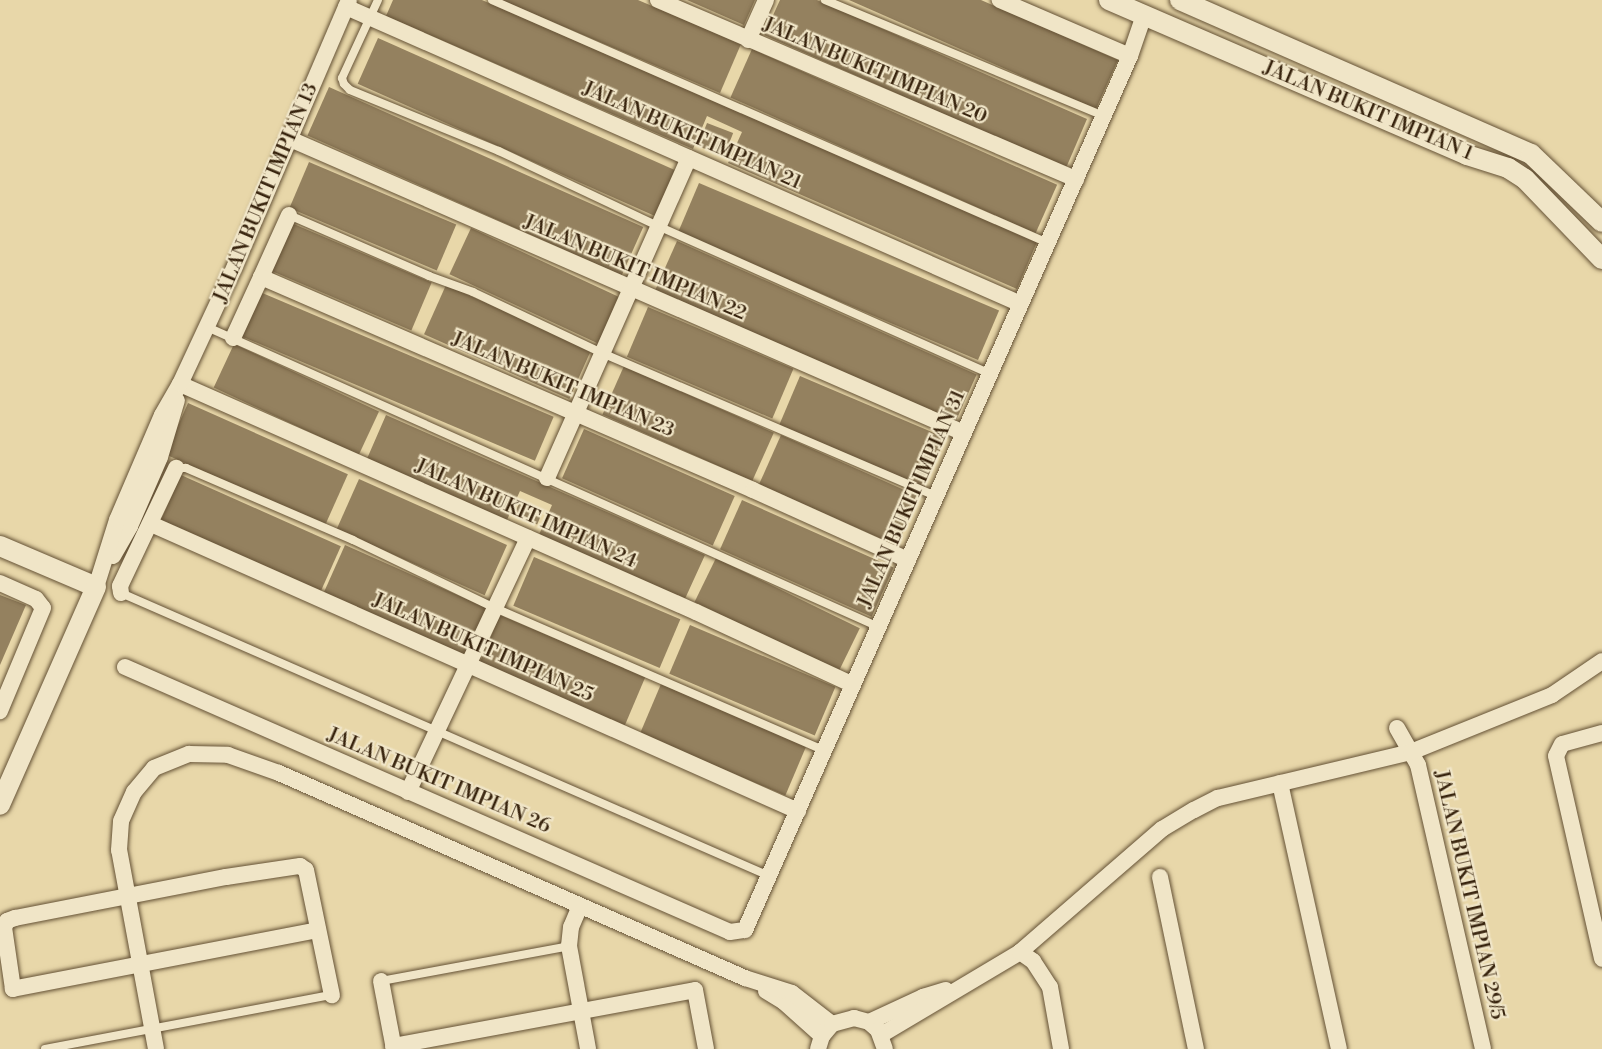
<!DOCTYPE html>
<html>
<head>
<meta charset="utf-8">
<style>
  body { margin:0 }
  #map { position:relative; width:1602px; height:1049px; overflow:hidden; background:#e8d7a9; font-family:"Libre Bodoni",serif }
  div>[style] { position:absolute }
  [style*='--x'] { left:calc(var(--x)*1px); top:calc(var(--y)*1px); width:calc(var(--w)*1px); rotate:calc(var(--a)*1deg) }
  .building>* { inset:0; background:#94815f; transform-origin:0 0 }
  .roads { filter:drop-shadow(0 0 2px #645135) drop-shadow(0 0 2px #645135) }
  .service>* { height:8px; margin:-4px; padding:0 4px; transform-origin:4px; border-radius:4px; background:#f0e5c7 }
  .minor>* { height:16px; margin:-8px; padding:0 8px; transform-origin:8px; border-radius:8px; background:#f0e5c7 }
  .tertiary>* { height:20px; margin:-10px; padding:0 10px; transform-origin:10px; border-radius:10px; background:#f0e5c7 }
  span { translate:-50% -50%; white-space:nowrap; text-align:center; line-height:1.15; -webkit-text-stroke:4.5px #f0e5c7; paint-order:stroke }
  .street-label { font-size:20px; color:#38240e }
</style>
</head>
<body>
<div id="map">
  <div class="building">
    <div style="clip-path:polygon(393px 0,482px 0,1037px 242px,1017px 289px,728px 163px,742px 132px,707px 116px,693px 149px,386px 16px)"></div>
    <div style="clip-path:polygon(501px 0,638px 0,741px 44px,720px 93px)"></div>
    <div style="clip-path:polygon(687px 0,755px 0,744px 25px)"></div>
    <div style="clip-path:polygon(780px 0,817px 0,1087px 119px,1066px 168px,764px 35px)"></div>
    <div style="clip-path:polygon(849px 0,981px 0,1118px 60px,1096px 109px)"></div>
    <div style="left:378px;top:38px;width:326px;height:50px;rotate:24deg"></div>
    <div style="left:752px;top:49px;width:334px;height:53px;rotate:24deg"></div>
    <div style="left:329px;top:87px;width:344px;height:53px;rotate:24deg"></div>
    <div style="left:707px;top:123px;width:28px;height:25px;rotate:21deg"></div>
    <div style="left:309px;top:162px;width:160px;height:50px;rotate:23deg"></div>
    <div style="left:699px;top:183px;width:326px;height:54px;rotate:23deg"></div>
    <div style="left:289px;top:222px;width:155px;height:52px;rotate:23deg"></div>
    <div style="left:471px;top:228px;width:164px;height:51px;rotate:25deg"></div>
    <div style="left:677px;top:241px;width:328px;height:53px;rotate:24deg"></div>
    <div style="left:446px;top:285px;width:159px;height:54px;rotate:24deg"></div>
    <div style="left:260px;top:292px;width:319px;height:48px;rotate:23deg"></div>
    <div style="left:648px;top:307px;width:158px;height:54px;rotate:23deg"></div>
    <div style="left:234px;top:344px;width:160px;height:48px;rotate:25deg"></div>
    <div style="left:624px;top:366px;width:164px;height:53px;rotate:24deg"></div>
    <div style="left:800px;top:376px;width:158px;height:54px;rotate:23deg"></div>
    <div style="left:188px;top:403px;width:175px;height:56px;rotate:24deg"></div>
    <div style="clip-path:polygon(386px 415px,705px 555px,684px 601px,538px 537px,552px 505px,520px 491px,506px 522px,366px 461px)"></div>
    <div style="left:584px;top:429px;width:165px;height:54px;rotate:24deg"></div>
    <div style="left:781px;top:435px;width:151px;height:54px;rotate:24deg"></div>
    <div style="left:181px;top:475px;width:175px;height:54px;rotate:24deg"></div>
    <div style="left:359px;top:479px;width:162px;height:55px;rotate:24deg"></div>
    <div style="left:742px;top:500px;width:166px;height:54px;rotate:24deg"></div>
    <div style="left:520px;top:501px;width:25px;height:15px;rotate:23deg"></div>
    <div style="left:345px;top:545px;width:158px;height:54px;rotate:24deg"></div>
    <div style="left:534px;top:557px;width:159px;height:53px;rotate:23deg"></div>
    <div style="left:716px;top:558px;width:160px;height:49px;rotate:26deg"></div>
    <div style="clip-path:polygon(0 595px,26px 605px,0 665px)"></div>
    <div style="left:500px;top:615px;width:158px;height:54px;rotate:23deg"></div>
    <div style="left:690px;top:625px;width:158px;height:53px;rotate:23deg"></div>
    <div style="left:661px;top:684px;width:158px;height:54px;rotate:23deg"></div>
  </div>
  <div class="roads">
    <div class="service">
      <div style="--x:378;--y:0;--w:86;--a:114.8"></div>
      <div style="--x:342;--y:78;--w:6;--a:72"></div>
      <div style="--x:344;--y:84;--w:8;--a:45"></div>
      <div style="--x:350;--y:90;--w:161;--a:22.3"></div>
      <div style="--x:499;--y:151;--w:176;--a:25.3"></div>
      <div style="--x:658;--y:226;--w:363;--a:24"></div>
      <div style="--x:492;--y:0;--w:607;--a:23.61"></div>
      <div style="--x:825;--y:0;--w:301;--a:22.6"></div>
      <div style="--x:289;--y:215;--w:153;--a:23.5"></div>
      <div style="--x:429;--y:276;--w:47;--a:20"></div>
      <div style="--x:473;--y:292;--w:143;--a:25.3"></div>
      <div style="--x:602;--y:353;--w:363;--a:23.2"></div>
      <div style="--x:207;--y:327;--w:736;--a:24.06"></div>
      <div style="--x:176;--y:468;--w:10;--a:0"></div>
      <div style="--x:186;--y:468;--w:182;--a:23.3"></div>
      <div style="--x:353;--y:540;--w:157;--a:25.6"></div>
      <div style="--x:495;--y:608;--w:360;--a:23.4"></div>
      <div style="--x:121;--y:593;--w:707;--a:23.59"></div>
      <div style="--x:381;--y:981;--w:191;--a:-10.5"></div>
      <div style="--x:45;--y:1049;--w:292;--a:-10.7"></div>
    </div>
    <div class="minor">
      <div style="--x:658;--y:0;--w:455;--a:23.2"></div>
      <div style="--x:346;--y:7;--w:737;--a:23.75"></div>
      <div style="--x:748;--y:40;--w:44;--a:-65.8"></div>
      <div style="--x:1130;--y:56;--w:43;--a:-71.1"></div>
      <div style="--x:290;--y:139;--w:735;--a:23.57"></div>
      <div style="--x:261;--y:277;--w:68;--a:-65.7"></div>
      <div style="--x:233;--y:338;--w:67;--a:-65.3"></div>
      <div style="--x:261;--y:277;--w:536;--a:23.41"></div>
      <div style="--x:753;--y:490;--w:170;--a:24.3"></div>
      <div style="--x:180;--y:384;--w:564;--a:23.84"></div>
      <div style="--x:696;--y:612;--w:173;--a:24.9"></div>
      <div style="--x:547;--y:478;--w:350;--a:-66.1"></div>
      <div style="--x:151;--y:524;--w:708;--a:23.92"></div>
      <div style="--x:113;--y:556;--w:34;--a:-60"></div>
      <div style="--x:130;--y:526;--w:75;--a:-66.5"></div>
      <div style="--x:160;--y:457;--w:59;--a:-73.4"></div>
      <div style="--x:0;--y:583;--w:39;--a:24"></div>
      <div style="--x:36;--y:599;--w:11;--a:52"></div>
      <div style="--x:43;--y:608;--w:112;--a:112.7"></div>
      <div style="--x:96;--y:587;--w:70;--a:-72.6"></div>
      <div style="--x:117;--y:520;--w:114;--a:-66.8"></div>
      <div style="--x:162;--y:415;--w:36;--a:-60"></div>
      <div style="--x:180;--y:384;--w:130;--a:-65"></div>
      <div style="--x:235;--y:266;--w:289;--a:-66.8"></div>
      <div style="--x:121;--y:593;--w:7;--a:-98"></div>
      <div style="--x:120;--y:586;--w:131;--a:-64.6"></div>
      <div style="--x:125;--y:667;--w:660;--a:23.65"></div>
      <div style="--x:730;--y:932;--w:15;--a:-8"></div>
      <div style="--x:745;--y:930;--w:955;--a:-66.23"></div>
      <div style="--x:1130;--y:56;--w:142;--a:-156.7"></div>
      <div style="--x:1397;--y:728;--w:43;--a:60.4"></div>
      <div style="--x:1418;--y:765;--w:291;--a:77.1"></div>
      <div style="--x:1602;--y:733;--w:41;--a:164.6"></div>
      <div style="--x:1562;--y:744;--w:13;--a:117"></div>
      <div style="--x:1556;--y:756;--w:208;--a:77.2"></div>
      <div style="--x:1280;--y:783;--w:272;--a:77.5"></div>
      <div style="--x:408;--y:792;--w:281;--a:-64.7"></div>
      <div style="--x:1160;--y:877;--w:176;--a:78.2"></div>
      <div style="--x:580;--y:906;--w:23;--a:113"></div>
      <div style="--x:571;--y:927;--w:19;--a:96"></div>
      <div style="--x:569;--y:946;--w:105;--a:79.5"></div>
      <div style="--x:318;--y:930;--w:311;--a:169.1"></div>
      <div style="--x:13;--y:989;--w:63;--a:-98.3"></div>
      <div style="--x:4;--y:927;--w:7;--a:-63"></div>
      <div style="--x:7;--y:921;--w:9;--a:-21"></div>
      <div style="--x:15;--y:918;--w:215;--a:-11"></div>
      <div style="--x:226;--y:877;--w:75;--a:-8.5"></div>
      <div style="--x:300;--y:866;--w:7;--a:34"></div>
      <div style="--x:306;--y:870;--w:128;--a:78.3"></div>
      <div style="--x:1020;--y:952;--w:16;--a:35"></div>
      <div style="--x:1033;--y:961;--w:31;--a:57"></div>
      <div style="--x:1050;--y:987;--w:63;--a:79.9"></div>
      <div style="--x:381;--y:981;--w:69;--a:79.2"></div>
      <div style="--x:766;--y:991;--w:21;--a:31"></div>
      <div style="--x:784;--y:1002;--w:51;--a:41.8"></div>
      <div style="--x:869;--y:1022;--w:60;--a:-24.8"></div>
      <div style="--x:923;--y:997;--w:24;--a:-17"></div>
      <div style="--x:881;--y:1035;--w:162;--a:-30.8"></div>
      <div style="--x:1020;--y:952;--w:188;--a:-40.9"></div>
      <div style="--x:1162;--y:829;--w:37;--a:-31"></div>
      <div style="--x:1194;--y:810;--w:27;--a:-27"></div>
      <div style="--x:1218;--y:798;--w:198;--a:-13.4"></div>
      <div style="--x:1411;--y:752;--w:152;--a:-22"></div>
      <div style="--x:1552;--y:695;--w:60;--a:-34.2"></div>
      <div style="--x:393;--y:1046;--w:307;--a:-10.5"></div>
      <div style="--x:695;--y:990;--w:60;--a:79.4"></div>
      <div style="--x:156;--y:1049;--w:202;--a:-100.5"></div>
      <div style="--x:119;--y:850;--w:29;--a:-86"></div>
      <div style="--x:121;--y:821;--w:32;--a:-66"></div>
      <div style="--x:134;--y:792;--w:31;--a:-50"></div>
      <div style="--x:154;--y:768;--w:38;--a:-22"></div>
      <div style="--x:189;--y:754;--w:39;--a:1"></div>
      <div style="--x:228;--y:755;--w:54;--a:19.4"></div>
      <div style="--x:279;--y:773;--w:509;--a:23.75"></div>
      <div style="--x:745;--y:978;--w:49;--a:17.7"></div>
      <div style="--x:792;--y:993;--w:51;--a:37.8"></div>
      <div style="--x:818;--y:1049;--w:14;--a:-73"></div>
      <div style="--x:822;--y:1036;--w:16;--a:-50"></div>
      <div style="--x:832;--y:1024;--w:23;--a:-15"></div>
      <div style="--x:854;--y:1018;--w:16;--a:15"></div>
      <div style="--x:869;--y:1022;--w:12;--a:42"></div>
      <div style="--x:878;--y:1030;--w:20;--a:70"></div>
    </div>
    <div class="tertiary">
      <div style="--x:1109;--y:0;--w:390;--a:23.4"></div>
      <div style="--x:1467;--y:155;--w:43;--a:17.6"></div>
      <div style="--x:1508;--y:168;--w:20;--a:33"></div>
      <div style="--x:1525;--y:179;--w:111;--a:46.1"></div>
      <div style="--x:1180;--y:0;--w:383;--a:23.7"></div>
      <div style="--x:1531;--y:154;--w:98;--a:43.8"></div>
      <div style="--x:0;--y:546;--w:104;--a:23.1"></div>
      <div style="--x:96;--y:587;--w:238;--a:113.8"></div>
    </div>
  </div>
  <div class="street-label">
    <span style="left:875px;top:71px;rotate:23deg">JALAN BUKIT IMPIAN 20</span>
    <span style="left:1368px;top:111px;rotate:23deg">JALAN BUKIT IMPIAN 1</span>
    <span style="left:692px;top:136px;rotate:24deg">JALAN BUKIT IMPIAN 21</span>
    <span style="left:266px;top:193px;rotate:-67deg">JALAN BUKIT IMPIAN 13</span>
    <span style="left:635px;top:268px;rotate:23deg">JALAN BUKIT IMPIAN 22</span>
    <span style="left:563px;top:385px;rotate:23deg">JALAN BUKIT IMPIAN 23</span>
    <span style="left:912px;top:499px;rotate:-66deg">JALAN BUKIT IMPIAN 31</span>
    <span style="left:526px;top:514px;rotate:24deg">JALAN BUKIT IMPIAN 24</span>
    <span style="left:483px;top:648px;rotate:24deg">JALAN BUKIT IMPIAN 25</span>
    <span style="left:439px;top:781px;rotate:23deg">JALAN BUKIT IMPIAN 26</span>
    <span style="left:1469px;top:895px;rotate:77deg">JALAN BUKIT IMPIAN 29/5</span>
  </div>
</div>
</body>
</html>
